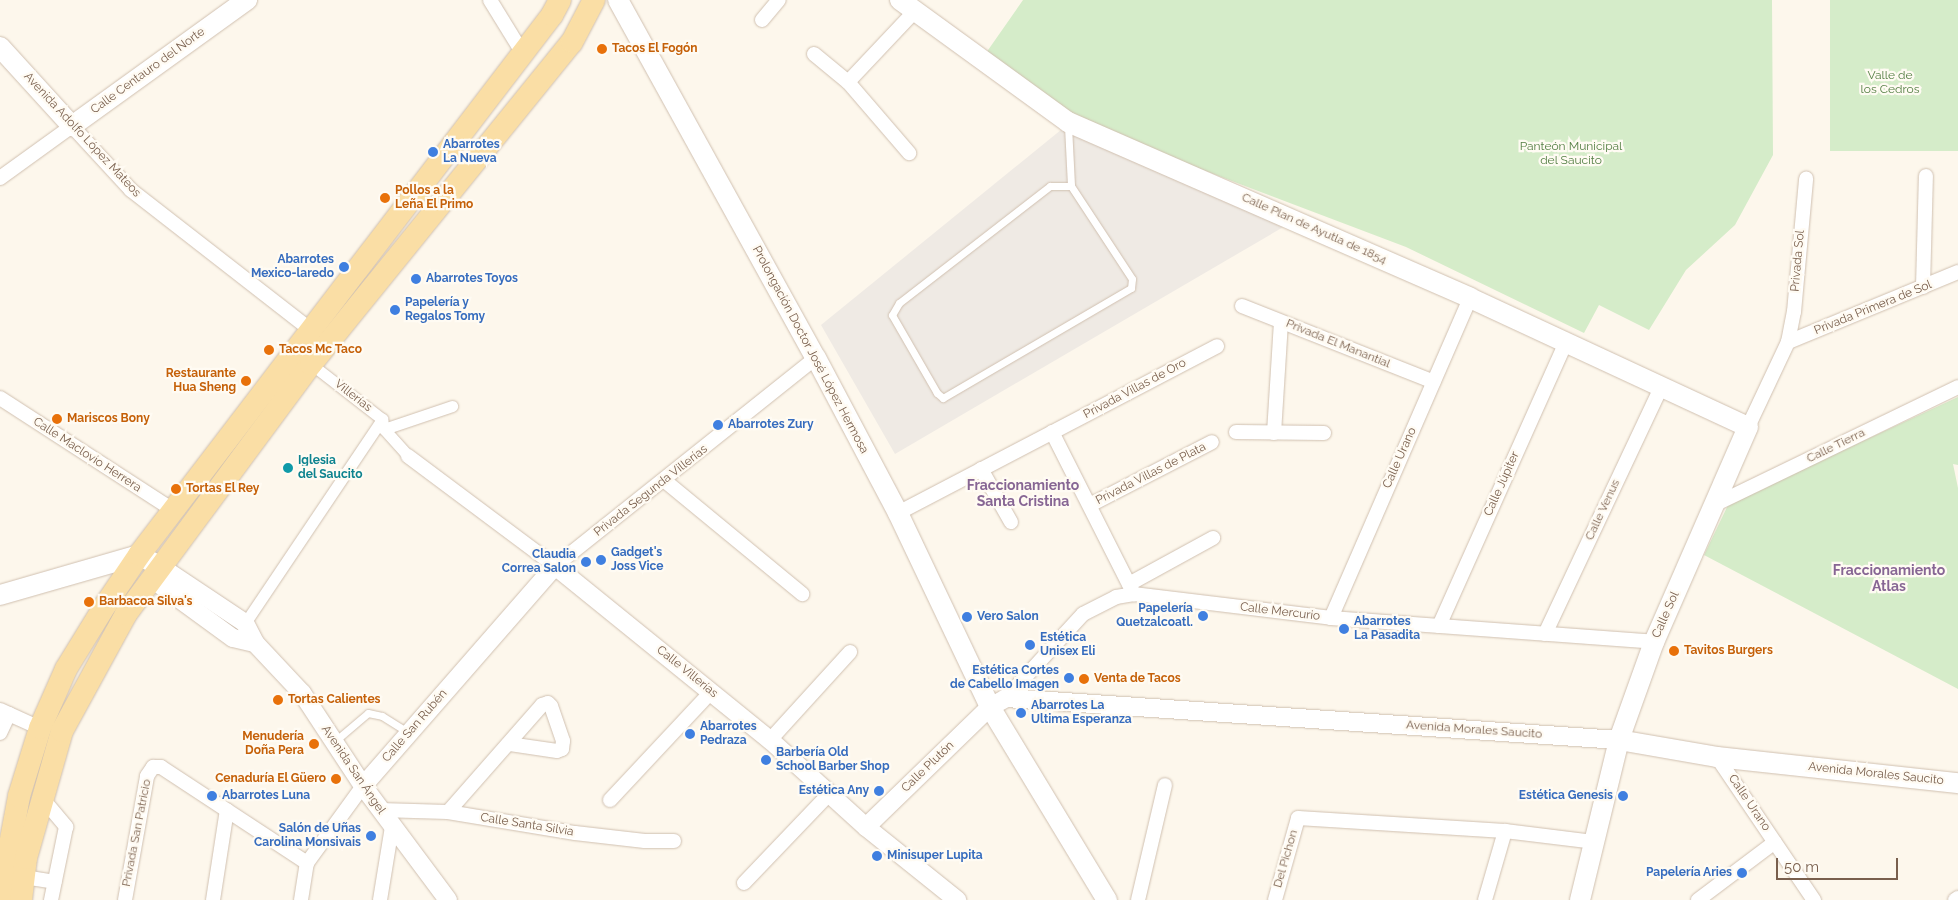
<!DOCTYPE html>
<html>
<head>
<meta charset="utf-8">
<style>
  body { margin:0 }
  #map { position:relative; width:1958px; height:900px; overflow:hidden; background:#fdf7ec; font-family:Raleway,sans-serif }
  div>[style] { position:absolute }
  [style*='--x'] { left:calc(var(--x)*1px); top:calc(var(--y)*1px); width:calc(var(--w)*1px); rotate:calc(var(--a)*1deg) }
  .industrial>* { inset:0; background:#efeae4 }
  .green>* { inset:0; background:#d5ecc9; transform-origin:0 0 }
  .roads { filter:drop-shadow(0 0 1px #d0c0b0) drop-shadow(0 0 1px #d0c0b0) }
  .service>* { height:7px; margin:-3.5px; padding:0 3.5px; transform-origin:3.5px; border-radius:3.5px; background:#fff }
  .pedestrian>* { height:11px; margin:-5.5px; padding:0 5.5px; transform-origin:5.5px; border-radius:5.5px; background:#fff }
  .minor>* { height:14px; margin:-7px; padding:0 7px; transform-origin:7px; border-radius:7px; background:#fff }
  .tertiary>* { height:18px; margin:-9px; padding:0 9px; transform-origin:9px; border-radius:9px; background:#fff }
  .secondary>* { height:20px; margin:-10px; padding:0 10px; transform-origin:10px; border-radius:10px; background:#fff }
  .primary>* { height:22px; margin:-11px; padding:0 11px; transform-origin:11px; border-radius:11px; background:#fadea5 }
  .dots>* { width:14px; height:14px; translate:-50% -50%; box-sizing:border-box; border:2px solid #fffbf3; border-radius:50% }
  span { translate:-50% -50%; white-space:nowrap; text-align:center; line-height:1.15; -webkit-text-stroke:4.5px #fffbf3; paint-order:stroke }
  .food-label { font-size:12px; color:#c56008; font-weight:700 }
  .left { translate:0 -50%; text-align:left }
  .right { translate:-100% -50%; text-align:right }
  .street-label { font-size:12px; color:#795f4d }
  .park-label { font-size:12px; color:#547f44 }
  .shop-label { font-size:12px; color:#366cbe; font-weight:700 }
  .culture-label { font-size:12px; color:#0d838f; font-weight:700 }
  .neighbourhood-label { font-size:14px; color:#876694; font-weight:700 }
  .scale { position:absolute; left:1776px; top:858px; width:122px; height:22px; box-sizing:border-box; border:2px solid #795f4d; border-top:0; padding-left:6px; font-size:15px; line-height:18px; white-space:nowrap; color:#795f4d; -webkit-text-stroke:4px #fffbf3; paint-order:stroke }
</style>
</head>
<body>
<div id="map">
  <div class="industrial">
    <div style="clip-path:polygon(1067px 125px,1292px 222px,895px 454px,821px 325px)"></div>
  </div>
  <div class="green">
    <div style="clip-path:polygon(1023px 0,1772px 0,1773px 155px,1735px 225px,1686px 270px,1649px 330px,1599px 305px,1584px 333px,1406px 247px,1087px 126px,986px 53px)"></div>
    <div style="left:1830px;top:0;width:128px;height:151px"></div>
    <div style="clip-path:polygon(1958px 397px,1958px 465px,1953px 464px,1958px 488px,1958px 689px,1704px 555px,1729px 503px)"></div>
  </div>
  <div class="roads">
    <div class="service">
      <div style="--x:1068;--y:126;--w:60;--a:87.1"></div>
      <div style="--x:1071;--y:186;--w:111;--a:56.7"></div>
      <div style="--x:1132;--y:279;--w:9;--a:96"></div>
      <div style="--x:1131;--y:288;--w:218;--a:149.7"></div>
      <div style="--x:943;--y:398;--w:8;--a:-140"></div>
      <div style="--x:937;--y:393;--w:90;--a:-120"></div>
      <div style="--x:892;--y:315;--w:14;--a:-60"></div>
      <div style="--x:899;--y:303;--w:191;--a:-37.8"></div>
      <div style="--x:1050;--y:186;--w:21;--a:0"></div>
      <div style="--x:335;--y:741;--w:43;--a:-40.3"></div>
      <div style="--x:368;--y:713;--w:14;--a:12"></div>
      <div style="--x:382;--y:716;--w:32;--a:32"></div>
    </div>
    <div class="pedestrian">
      <div style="--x:311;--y:364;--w:90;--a:37.8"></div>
      <div style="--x:382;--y:419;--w:10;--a:79"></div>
      <div style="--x:384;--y:429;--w:36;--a:48"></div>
      <div style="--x:384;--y:429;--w:72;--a:-18.7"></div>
      <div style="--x:245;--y:623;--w:246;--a:-56.1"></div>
    </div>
    <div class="minor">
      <div style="--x:490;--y:0;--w:61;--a:58.4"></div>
      <div style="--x:762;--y:20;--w:26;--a:-50"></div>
      <div style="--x:814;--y:54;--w:44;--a:39.5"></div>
      <div style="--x:848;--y:82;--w:94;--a:49.3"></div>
      <div style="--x:848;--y:82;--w:98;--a:-46.7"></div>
      <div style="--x:0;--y:178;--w:89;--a:-35.8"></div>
      <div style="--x:72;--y:126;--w:87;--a:47.3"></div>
      <div style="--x:131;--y:190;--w:228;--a:37.9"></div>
      <div style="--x:1923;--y:287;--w:111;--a:-88.5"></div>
      <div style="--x:1242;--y:306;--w:206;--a:21.6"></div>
      <div style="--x:1788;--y:342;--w:184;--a:-22.4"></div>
      <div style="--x:0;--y:398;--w:208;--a:32.9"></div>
      <div style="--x:1748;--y:427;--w:94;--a:-64.8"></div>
      <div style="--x:1788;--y:342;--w:31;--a:-79"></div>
      <div style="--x:1794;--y:312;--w:134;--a:-84.8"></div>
      <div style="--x:1052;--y:432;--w:182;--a:63.2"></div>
      <div style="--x:1236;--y:432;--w:88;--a:0.7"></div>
      <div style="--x:1274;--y:433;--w:111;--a:-86.4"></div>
      <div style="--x:408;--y:456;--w:184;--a:36.8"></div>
      <div style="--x:555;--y:566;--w:334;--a:-38.6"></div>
      <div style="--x:981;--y:469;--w:61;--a:60.5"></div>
      <div style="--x:665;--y:481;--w:178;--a:39.5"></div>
      <div style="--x:1090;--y:505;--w:137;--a:-27.3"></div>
      <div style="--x:1714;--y:505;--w:271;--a:-25.8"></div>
      <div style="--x:898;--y:513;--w:360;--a:-27.6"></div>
      <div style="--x:1129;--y:584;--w:96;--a:-28.7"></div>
      <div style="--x:1331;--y:618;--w:349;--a:-66.5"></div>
      <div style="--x:1439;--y:626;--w:311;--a:-65.9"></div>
      <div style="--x:1545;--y:634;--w:273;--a:-64.8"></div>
      <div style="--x:1006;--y:698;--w:114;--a:-47.5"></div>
      <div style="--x:1083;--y:614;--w:37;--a:-27"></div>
      <div style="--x:1116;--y:597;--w:18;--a:-9"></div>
      <div style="--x:1134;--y:594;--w:198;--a:6.9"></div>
      <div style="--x:1331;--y:618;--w:324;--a:4.2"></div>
      <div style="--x:0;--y:710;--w:44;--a:24.2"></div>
      <div style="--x:0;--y:733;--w:21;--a:-65"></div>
      <div style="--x:770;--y:740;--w:119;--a:-47.7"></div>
      <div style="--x:1717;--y:757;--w:173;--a:55.9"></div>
      <div style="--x:42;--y:798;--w:38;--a:50"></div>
      <div style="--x:66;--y:827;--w:75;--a:101.6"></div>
      <div style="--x:610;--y:800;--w:148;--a:-46.9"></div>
      <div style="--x:380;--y:810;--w:68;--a:1.7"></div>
      <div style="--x:448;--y:812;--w:129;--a:9.4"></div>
      <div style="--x:575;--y:833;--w:70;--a:6.5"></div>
      <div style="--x:645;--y:841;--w:29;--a:0"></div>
      <div style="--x:448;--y:812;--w:142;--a:-48.7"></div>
      <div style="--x:542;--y:705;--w:6;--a:-18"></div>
      <div style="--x:548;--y:703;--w:4;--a:45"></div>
      <div style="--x:551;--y:706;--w:37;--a:71"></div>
      <div style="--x:563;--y:741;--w:8;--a:97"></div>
      <div style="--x:562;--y:749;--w:5;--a:158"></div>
      <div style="--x:557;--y:751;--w:49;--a:-171.7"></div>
      <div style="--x:24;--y:877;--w:31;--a:9"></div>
      <div style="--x:744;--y:883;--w:124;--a:-46.3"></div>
      <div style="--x:125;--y:900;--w:126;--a:-79.9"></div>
      <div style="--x:147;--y:776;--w:11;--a:-56"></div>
      <div style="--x:153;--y:767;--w:8;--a:0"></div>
      <div style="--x:161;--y:767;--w:175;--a:33.3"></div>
      <div style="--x:213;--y:900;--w:91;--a:-81.2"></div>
      <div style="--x:301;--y:900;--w:37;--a:-81"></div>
      <div style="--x:307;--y:863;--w:95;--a:-54"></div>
      <div style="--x:380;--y:900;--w:74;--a:-80.7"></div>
      <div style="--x:1138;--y:900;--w:118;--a:-76.8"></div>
      <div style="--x:1275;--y:900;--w:85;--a:-74.3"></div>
      <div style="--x:1298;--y:818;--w:207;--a:3.6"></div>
      <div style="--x:1505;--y:831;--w:91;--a:7"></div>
      <div style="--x:1485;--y:900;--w:72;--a:-73.8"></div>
      <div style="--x:1698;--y:900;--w:96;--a:-37"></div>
      <div style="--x:1955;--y:900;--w:4;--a:-34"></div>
    </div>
    <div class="tertiary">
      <div style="--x:161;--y:567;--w:101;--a:33.7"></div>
      <div style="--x:245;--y:623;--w:22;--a:63"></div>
      <div style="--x:255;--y:643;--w:69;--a:46.8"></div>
      <div style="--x:302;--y:693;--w:111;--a:56.7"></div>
      <div style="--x:363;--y:786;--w:142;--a:53.3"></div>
      <div style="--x:152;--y:579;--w:100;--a:36.1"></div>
      <div style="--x:233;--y:638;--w:23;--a:13"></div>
      <div style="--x:363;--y:786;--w:292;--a:-48.9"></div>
      <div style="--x:555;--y:566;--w:277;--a:39"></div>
      <div style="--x:770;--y:740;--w:130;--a:42.2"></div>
      <div style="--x:866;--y:827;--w:117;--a:38.7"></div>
      <div style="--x:866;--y:827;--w:173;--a:-44.1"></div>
      <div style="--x:990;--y:707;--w:18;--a:-29"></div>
      <div style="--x:1006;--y:698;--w:614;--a:3.92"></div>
    </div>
    <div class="secondary">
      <div style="--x:618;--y:0;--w:409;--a:61.1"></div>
      <div style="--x:816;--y:358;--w:175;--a:62.1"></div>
      <div style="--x:898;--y:513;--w:215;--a:64.6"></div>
      <div style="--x:990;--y:707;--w:226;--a:58.8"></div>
      <div style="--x:900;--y:0;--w:208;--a:36"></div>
      <div style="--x:1068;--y:122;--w:439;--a:23.6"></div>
      <div style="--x:1470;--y:298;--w:306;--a:24.9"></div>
      <div style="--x:1748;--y:427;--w:235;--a:113.6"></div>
      <div style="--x:1654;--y:642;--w:104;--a:109.7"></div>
      <div style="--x:1619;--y:740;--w:165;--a:103.7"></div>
      <div style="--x:0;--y:47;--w:107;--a:47.7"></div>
      <div style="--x:72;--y:126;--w:216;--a:-35.8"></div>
      <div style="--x:0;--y:595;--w:145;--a:-16.1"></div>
      <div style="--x:139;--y:555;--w:25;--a:29"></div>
      <div style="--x:1619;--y:740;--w:99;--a:9.8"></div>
      <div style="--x:1717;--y:757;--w:242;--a:6.2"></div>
    </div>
    <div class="primary">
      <div style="--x:0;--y:898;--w:104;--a:-79.4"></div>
      <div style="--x:19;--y:796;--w:71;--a:-72.8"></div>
      <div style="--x:40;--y:728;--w:64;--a:-66.2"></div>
      <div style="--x:66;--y:669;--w:76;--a:-58.4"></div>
      <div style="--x:106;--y:604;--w:59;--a:-56"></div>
      <div style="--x:139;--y:555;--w:680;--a:-52.59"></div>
      <div style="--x:552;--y:15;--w:17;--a:-62"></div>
      <div style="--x:21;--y:900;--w:42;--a:-83.2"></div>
      <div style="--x:26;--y:858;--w:132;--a:-74.2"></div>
      <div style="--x:62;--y:731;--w:133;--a:-61.3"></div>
      <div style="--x:126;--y:614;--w:311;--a:-53.5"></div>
      <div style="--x:311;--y:364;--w:414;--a:-51"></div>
      <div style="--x:572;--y:42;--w:47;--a:-62.4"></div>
    </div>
  </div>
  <div class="dots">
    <div style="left:602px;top:49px;background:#e8710a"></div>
    <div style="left:433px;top:152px;background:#3f7fe0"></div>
    <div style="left:385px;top:198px;background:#e8710a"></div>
    <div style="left:344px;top:267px;background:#3f7fe0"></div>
    <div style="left:416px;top:279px;background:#3f7fe0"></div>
    <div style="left:395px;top:310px;background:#3f7fe0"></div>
    <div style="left:269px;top:350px;background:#e8710a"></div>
    <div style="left:246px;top:381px;background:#e8710a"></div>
    <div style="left:57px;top:419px;background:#e8710a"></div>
    <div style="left:718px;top:425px;background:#3f7fe0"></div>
    <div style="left:288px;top:468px;background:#0f9aa8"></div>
    <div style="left:176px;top:489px;background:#e8710a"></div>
    <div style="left:601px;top:560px;background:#3f7fe0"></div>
    <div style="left:586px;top:562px;background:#3f7fe0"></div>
    <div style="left:89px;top:602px;background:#e8710a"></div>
    <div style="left:1203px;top:616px;background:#3f7fe0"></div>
    <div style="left:967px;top:617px;background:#3f7fe0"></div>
    <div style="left:1344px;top:629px;background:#3f7fe0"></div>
    <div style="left:1030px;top:645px;background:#3f7fe0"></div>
    <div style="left:1674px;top:651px;background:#e8710a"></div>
    <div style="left:1069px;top:678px;background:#3f7fe0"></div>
    <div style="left:1084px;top:679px;background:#e8710a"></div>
    <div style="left:278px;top:700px;background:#e8710a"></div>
    <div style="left:1021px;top:713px;background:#3f7fe0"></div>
    <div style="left:690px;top:734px;background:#3f7fe0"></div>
    <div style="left:314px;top:744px;background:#e8710a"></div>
    <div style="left:766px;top:760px;background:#3f7fe0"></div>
    <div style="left:336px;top:779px;background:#e8710a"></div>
    <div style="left:879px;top:791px;background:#3f7fe0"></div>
    <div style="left:212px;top:796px;background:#3f7fe0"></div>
    <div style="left:1623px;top:796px;background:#3f7fe0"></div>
    <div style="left:371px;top:836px;background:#3f7fe0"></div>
    <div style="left:877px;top:856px;background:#3f7fe0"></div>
    <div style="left:1742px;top:873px;background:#3f7fe0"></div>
  </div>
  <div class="food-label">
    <span class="left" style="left:612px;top:49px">Tacos El Fogón</span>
    <span class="left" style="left:395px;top:198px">Pollos a la<br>Leña El Primo</span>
    <span class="left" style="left:279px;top:350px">Tacos Mc Taco</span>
    <span class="right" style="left:236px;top:381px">Restaurante<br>Hua Sheng</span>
    <span class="left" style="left:67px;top:419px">Mariscos Bony</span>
    <span class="left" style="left:186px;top:489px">Tortas El Rey</span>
    <span class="left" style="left:99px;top:602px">Barbacoa Silva's</span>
    <span class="left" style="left:1684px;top:651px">Tavitos Burgers</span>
    <span class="left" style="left:1094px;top:679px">Venta de Tacos</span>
    <span class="left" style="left:288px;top:700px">Tortas Calientes</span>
    <span class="right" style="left:304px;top:744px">Menudería<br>Doña Pera</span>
    <span class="right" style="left:326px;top:779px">Cenaduría El Güero</span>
  </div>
  <div class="street-label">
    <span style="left:148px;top:71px;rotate:-36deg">Calle Centauro del Norte</span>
    <span style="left:82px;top:135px;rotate:47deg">Avenida Adolfo López Mateos</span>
    <span style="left:1314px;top:229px;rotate:24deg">Calle Plan de Ayutla de 1854</span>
    <span style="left:1798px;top:261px;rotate:-85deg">Privada Sol</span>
    <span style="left:1873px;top:308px;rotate:-22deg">Privada Primera de Sol</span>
    <span style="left:1338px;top:344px;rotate:22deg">Privada El Manantial</span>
    <span style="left:810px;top:350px;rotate:62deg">Prolongación Doctor José López Hermosa</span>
    <span style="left:1135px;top:389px;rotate:-28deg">Privada Villas de Oro</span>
    <span style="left:353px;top:396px;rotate:38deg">Villerías</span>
    <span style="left:1836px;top:446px;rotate:-26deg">Calle Tierra</span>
    <span style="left:87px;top:455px;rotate:33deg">Calle Maclovio Herrera</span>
    <span style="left:1400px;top:458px;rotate:-66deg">Calle Urano</span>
    <span style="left:1151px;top:474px;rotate:-27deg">Privada Villas de Plata</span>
    <span style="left:1502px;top:484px;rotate:-66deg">Calle Júpiter</span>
    <span style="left:651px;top:491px;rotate:-38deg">Privada Segunda Villerías</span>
    <span style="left:1603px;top:510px;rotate:-65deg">Calle Venus</span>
    <span style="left:1280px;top:612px;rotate:7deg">Calle Mercurio</span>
    <span style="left:1666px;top:615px;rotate:-66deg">Calle Sol</span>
    <span style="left:687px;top:672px;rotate:39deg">Calle Villerías</span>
    <span style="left:415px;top:726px;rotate:-49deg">Calle San Rubén</span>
    <span style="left:1474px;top:730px;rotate:4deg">Avenida Morales Saucito</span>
    <span style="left:928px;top:767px;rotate:-44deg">Calle Plutón</span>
    <span style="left:353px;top:770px;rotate:56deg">Avenida San Ángel</span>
    <span style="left:1876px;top:774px;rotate:6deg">Avenida Morales Saucito</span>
    <span style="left:1749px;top:803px;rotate:56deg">Calle Urano</span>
    <span style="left:527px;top:825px;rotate:9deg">Calle Santa Silvia</span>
    <span style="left:137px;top:833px;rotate:-79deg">Privada San Patricio</span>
    <span style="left:1286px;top:859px;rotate:-74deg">Del Pichon</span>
  </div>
  <div class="park-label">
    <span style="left:1890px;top:83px">Valle de<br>los Cedros</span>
    <span style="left:1571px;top:154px">Panteón Municipal<br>del Saucito</span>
  </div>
  <div class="shop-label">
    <span class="left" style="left:443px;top:152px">Abarrotes<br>La Nueva</span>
    <span class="right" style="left:334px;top:267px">Abarrotes<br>Mexico-laredo</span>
    <span class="left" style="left:426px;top:279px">Abarrotes Toyos</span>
    <span class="left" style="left:405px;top:310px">Papelería y<br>Regalos Tomy</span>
    <span class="left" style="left:728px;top:425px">Abarrotes Zury</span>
    <span class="left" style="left:611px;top:560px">Gadget's<br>Joss Vice</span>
    <span class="right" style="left:576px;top:562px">Claudia<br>Correa Salon</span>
    <span class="right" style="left:1193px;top:616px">Papelería<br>Quetzalcoatl.</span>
    <span class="left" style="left:977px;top:617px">Vero Salon</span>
    <span class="left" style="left:1354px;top:629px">Abarrotes<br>La Pasadita</span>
    <span class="left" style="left:1040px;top:645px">Estética<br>Unisex Eli</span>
    <span class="right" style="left:1059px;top:678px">Estética Cortes<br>de Cabello Imagen</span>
    <span class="left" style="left:1031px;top:713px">Abarrotes La<br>Ultima Esperanza</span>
    <span class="left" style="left:700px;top:734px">Abarrotes<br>Pedraza</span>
    <span class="left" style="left:776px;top:760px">Barbería Old<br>School Barber Shop</span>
    <span class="right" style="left:869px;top:791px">Estética Any</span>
    <span class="left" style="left:222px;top:796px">Abarrotes Luna</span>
    <span class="right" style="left:1613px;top:796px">Estética Genesis</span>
    <span class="right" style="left:361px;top:836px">Salón de Uñas<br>Carolina Monsivais</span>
    <span class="left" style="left:887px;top:856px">Minisuper Lupita</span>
    <span class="right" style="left:1732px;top:873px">Papelería Aries</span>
  </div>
  <div class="culture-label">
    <span class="left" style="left:298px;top:468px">Iglesia<br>del Saucito</span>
  </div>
  <div class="neighbourhood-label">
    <span style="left:1023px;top:493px">Fraccionamiento<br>Santa Cristina</span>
    <span style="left:1889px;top:578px">Fraccionamiento<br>Atlas</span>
  </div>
  <div class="scale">50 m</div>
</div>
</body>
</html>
